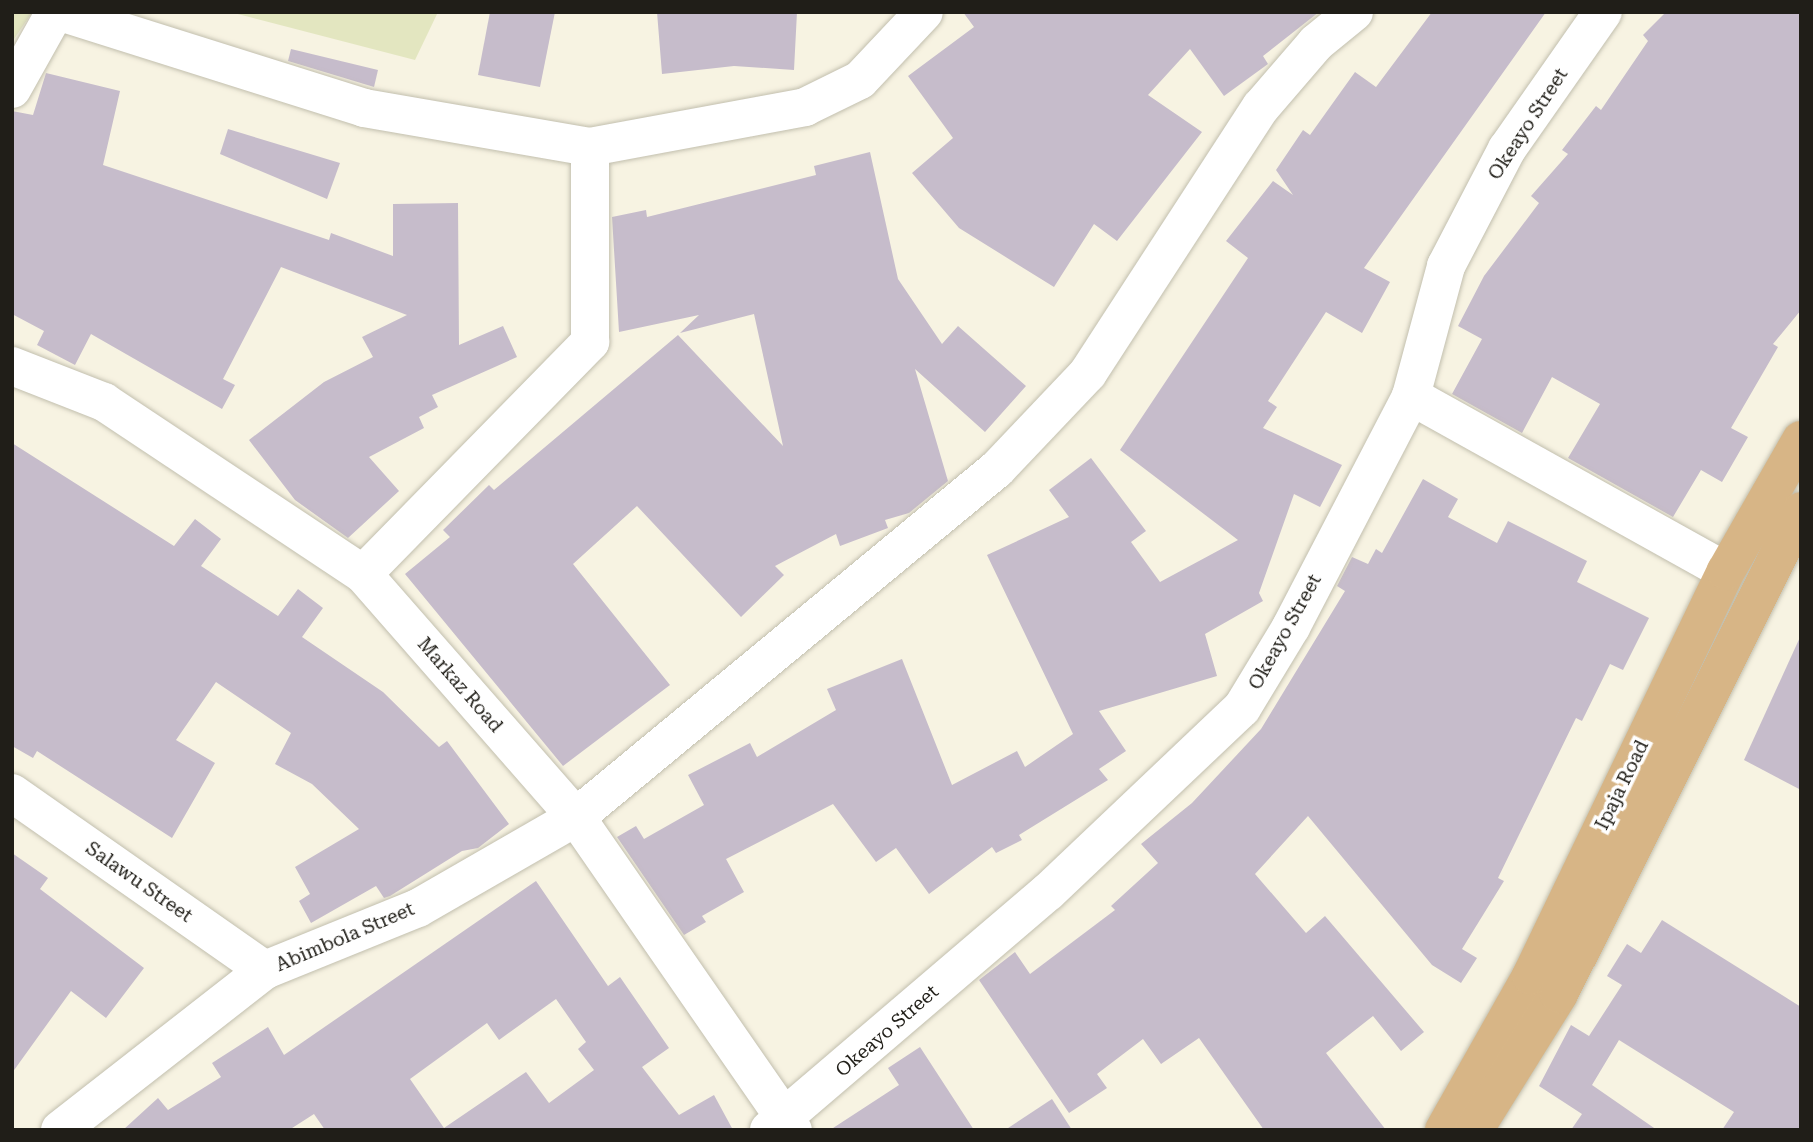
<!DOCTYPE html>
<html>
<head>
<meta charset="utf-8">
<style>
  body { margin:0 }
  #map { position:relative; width:1813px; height:1142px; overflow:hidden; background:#f7f3e2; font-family:"Roboto Serif",serif }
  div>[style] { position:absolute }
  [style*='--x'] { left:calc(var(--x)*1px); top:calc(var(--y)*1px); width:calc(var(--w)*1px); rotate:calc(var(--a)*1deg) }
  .green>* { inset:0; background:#e3e6c0 }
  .building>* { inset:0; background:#c6bccb }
  .roads { filter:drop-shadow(0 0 2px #c2bfae) drop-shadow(0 0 2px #c2bfae) }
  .minor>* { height:38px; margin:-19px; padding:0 19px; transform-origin:19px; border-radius:19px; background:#fff }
  .major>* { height:38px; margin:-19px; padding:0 19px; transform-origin:19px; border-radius:19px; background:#d7b586 }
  span { translate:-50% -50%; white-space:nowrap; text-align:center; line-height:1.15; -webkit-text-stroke:7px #fff; paint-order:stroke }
  .street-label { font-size:19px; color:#201e18 }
  .frame { position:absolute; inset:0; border:14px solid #201e18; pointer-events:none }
</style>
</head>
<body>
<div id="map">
  <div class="green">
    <div style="clip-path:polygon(12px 12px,31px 14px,12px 42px)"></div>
    <div style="clip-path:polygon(230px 12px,438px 12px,415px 60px)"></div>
  </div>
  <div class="building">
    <div style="clip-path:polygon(490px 12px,555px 12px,540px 87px,478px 75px)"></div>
    <div style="clip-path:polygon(657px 12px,797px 12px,794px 70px,734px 66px,662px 74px)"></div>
    <div style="clip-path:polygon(963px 12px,1319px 12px,1263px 56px,1268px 64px,1224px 96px,1190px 49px,1148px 95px,1202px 132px,1117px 241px,1094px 224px,1054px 287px,959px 228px,912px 173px,953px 138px,908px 76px,974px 27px)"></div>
    <div style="clip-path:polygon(1432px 12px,1546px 12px,1364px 268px,1390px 282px,1362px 333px,1326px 312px,1268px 401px,1277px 407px,1263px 428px,1342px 465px,1320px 507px,1294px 494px,1259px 593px,1263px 601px,1205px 634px,1217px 676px,1099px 711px,1126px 751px,1099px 769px,1108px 780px,1019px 835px,1022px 840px,996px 853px,992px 847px,929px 894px,896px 848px,876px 862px,833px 804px,726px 859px,744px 892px,702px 916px,706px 922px,684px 935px,617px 837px,636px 826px,644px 839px,704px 805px,688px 775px,750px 743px,757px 757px,836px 710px,827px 689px,902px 659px,952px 785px,1017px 751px,1025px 767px,1073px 734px,987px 555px,1069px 517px,1049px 490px,1091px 458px,1146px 531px,1131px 542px,1160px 582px,1238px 540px,1120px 450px,1248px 258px,1226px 241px,1273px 181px,1293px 195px,1276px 170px,1303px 130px,1310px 135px,1355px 72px,1376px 87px)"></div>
    <div style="clip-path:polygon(1666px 12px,1801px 12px,1801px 310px,1773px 344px,1778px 347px,1731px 428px,1748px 437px,1722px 482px,1701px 470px,1673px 517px,1568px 458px,1600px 404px,1552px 377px,1522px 433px,1452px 394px,1482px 339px,1458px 326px,1484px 276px,1539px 203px,1531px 196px,1568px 154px,1562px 150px,1596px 106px,1601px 110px,1648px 41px,1643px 35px)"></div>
    <div style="clip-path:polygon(291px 49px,378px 70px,374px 87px,288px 61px)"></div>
    <div style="clip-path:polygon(46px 73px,120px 91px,103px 165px,329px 240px,331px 233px,393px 256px,393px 204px,458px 203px,459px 345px,503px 326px,517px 357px,432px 395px,438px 407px,419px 417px,424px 428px,369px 457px,399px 491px,348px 538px,295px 500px,249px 440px,324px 382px,373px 357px,362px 337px,407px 315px,281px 267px,223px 379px,235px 385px,222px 409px,91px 334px,75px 365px,37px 345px,44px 331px,12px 314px,12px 111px,33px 115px)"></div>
    <div style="clip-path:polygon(228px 129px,340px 163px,327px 199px,220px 154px)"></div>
    <div style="clip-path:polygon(870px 152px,898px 279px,942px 344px,958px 326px,1026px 386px,985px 432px,915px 369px,948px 481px,909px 513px,885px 520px,888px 528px,840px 546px,836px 534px,775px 566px,784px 575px,741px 617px,637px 506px,573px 564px,670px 685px,563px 766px,405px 574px,450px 537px,443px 530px,489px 485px,494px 490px,678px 335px,783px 446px,754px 314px,680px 333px,699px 315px,619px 332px,612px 217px,646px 210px,647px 217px,816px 175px,814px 166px)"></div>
    <div style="clip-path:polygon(12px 443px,174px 546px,195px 519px,221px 539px,201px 566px,278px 616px,298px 589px,323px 608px,302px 637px,383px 692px,439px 747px,447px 741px,509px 824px,478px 848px,462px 851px,390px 896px,384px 898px,376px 886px,311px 923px,299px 901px,310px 894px,295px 867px,359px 829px,312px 784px,275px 764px,291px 733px,216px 682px,176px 740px,215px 763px,172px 838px,37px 751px,33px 758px,12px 746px)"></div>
    <div style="clip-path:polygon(1423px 479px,1458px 499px,1448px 517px,1497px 543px,1508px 521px,1587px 561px,1577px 582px,1649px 618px,1623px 670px,1610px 664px,1582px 721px,1576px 718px,1498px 878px,1504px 881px,1462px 949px,1477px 958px,1461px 983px,1432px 965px,1308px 816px,1255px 874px,1306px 933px,1325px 916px,1424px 1032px,1401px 1051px,1373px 1016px,1326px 1053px,1386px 1130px,1264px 1130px,1199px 1038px,1161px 1064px,1143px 1039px,1097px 1074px,1107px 1088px,1069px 1113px,979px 980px,1015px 952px,1030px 974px,1115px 910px,1111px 906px,1158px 863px,1141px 844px,1192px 803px,1261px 729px,1345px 591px,1337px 586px,1352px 557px,1368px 564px,1376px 549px,1382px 553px)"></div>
    <div style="clip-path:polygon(1801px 635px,1801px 790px,1744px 760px)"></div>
    <div style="clip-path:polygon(12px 853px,48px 878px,40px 889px,144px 968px,106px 1018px,71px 991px,12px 1073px)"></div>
    <div style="clip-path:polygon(evenodd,536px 881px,608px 986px,620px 977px,669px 1048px,642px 1067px,679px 1115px,714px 1095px,733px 1130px,325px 1130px,314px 1114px,289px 1130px,123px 1130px,158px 1098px,168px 1110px,221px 1077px,212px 1063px,268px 1027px,284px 1055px,536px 881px,556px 999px,586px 1042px,578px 1049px,594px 1070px,549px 1103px,526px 1072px,444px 1128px,410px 1079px,487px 1023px,499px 1040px,556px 999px)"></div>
    <div style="clip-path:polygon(1662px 920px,1801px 1007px,1801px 1130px,1722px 1130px,1734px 1112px,1619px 1040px,1592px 1085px,1657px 1130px,1571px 1130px,1582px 1114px,1539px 1086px,1571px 1025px,1589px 1036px,1622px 985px,1607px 976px,1627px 944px,1641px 953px)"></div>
    <div style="clip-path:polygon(920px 1047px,974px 1130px,830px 1130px,899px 1085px,888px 1068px)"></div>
    <div style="clip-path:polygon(1052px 1099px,1072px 1130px,1005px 1130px)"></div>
  </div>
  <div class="roads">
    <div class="minor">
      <div style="--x:60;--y:12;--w:319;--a:17.5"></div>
      <div style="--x:364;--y:108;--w:229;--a:9.8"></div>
      <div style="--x:590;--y:147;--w:219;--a:-10.5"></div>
      <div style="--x:805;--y:107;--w:61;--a:-26.1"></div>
      <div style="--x:860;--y:80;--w:93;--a:-46.7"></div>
      <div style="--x:12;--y:89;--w:88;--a:-60.8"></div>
      <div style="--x:12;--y:366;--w:99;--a:21.4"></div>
      <div style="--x:104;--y:402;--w:311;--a:33.6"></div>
      <div style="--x:363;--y:574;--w:323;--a:48.8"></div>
      <div style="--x:576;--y:817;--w:381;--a:55.3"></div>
      <div style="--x:1411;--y:396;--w:360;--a:29.1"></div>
      <div style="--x:363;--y:574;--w:325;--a:-45.6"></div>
      <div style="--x:590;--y:342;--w:195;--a:-90"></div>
      <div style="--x:12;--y:793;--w:309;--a:35"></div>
      <div style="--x:60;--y:1130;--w:260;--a:-38"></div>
      <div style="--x:265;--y:970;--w:165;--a:-22.1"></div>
      <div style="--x:418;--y:908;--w:182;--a:-29.9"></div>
      <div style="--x:576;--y:817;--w:546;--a:-39.58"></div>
      <div style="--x:997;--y:469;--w:132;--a:-46.5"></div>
      <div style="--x:1088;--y:373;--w:317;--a:-57"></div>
      <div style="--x:1261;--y:107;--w:84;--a:-49.3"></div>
      <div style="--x:1316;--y:43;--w:49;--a:-39.2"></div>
      <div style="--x:769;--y:1130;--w:367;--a:-40.5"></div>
      <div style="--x:1048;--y:892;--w:267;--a:-43.5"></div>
      <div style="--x:1242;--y:708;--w:95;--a:-58.8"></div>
      <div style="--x:1291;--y:627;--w:260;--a:-62.5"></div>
      <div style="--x:1411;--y:396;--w:135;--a:-74.9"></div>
      <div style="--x:1446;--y:266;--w:132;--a:-62.5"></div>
      <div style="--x:1507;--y:149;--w:167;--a:-55"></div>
    </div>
    <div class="major">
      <div style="--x:1444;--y:1130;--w:177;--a:-60.5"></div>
      <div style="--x:1531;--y:976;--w:449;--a:-64.3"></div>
      <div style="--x:1726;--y:571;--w:151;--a:-60.2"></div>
      <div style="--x:1474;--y:1130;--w:160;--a:-58"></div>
      <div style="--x:1559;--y:994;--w:540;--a:-63.39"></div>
    </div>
  </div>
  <div class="street-label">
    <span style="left:1528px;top:124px;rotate:-57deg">Okeayo Street</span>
    <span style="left:1285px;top:632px;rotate:-61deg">Okeayo Street</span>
    <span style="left:460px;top:685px;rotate:49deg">Markaz Road</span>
    <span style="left:1622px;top:785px;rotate:-64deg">Ipaja Road</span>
    <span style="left:139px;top:882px;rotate:35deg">Salawu Street</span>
    <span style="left:345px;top:937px;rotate:-23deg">Abimbola Street</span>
    <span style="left:887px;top:1031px;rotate:-41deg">Okeayo Street</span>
  </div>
  <div class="frame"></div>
</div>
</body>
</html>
